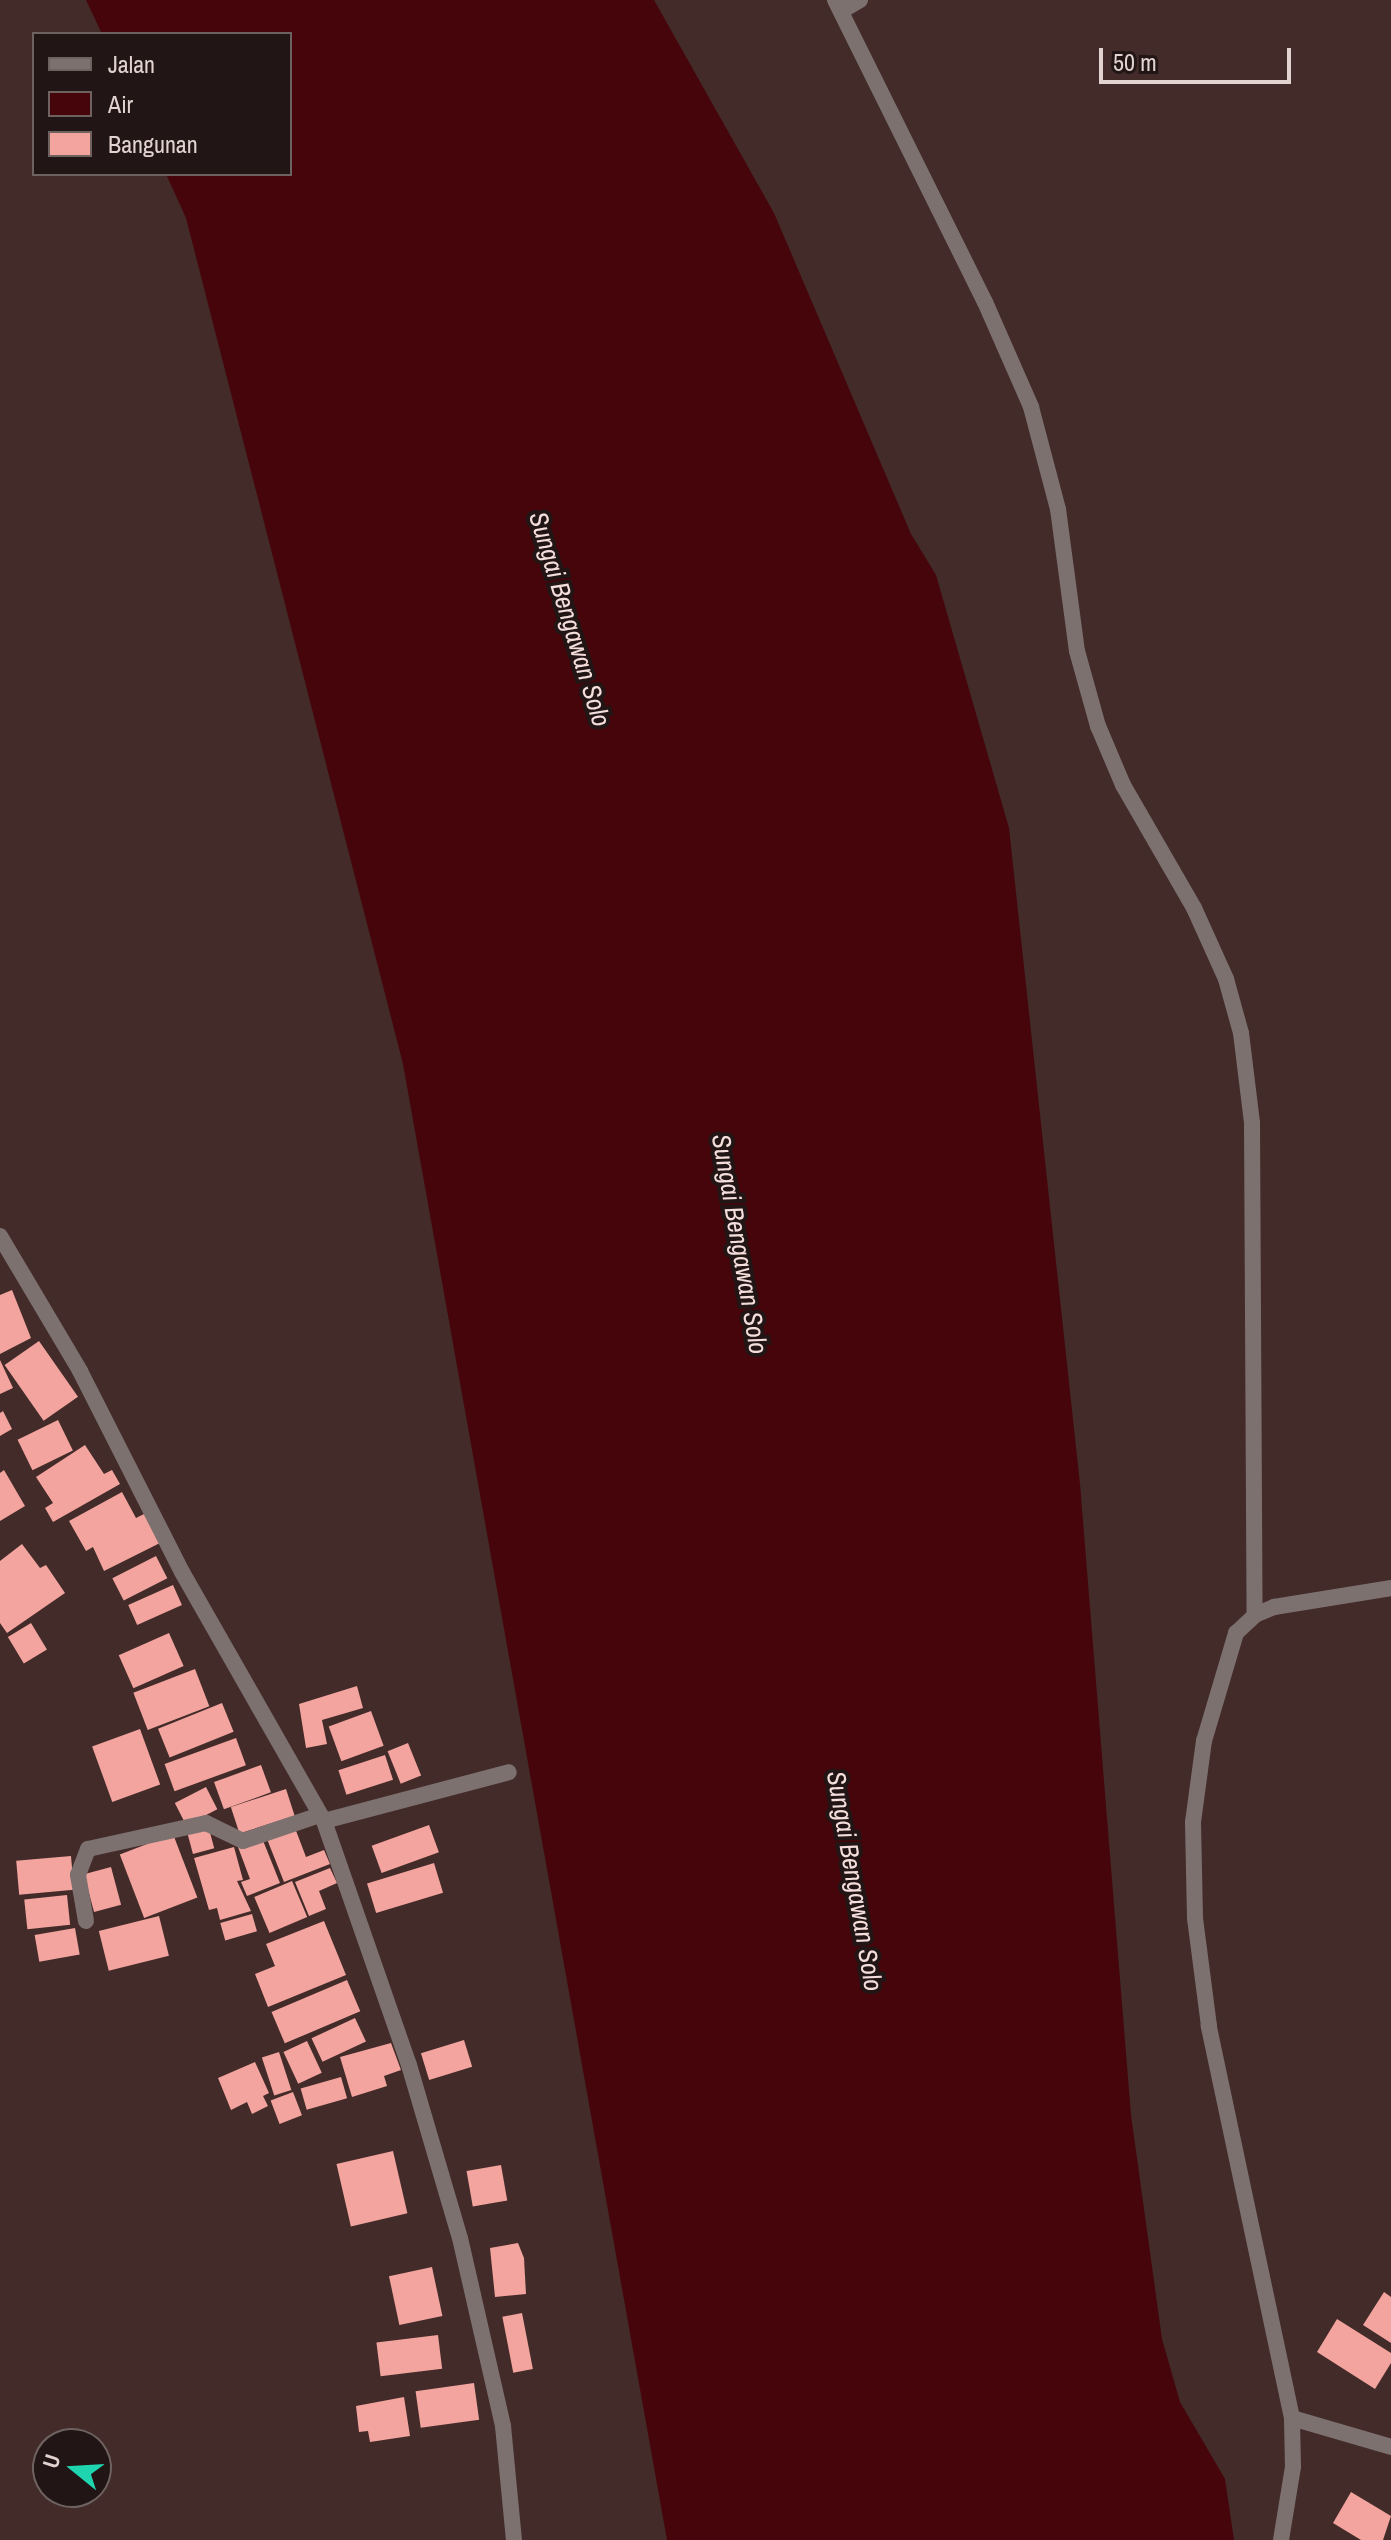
<!DOCTYPE html>
<html>
<head>
<meta charset="utf-8">
<style>
  body { margin:0 }
  #map { position:relative; width:1391px; height:2540px; overflow:hidden; background:#422b29; font-family:"Archivo Narrow",sans-serif }
  div>[style] { position:absolute }
  [style*='--x'] { left:calc(var(--x)*1px); top:calc(var(--y)*1px); width:calc(var(--w)*1px); rotate:calc(var(--a)*1deg) }
  .water>* { inset:0; background:#46050a }
  .building>* { inset:0; background:#f3a49e; transform-origin:0 0 }
  .street>* { height:16px; margin:-8px; padding:0 8px; transform-origin:8px; border-radius:8px; background:#7d7170 }
  span { translate:-50% -50%; white-space:nowrap; text-align:center; line-height:1.15; -webkit-text-stroke:8px #211615; paint-order:stroke }
  .water-label { font-size:26px; color:#f4dedb; font-style:italic }
  .legend { position:absolute; left:32px; top:32px; width:260px; height:144px; box-sizing:border-box; background:#211615; border:2px solid #6e6260; margin:0; padding:10px 14px; list-style:none; font-size:24px; color:#e2d3d1 }
  .legend li { display:flex; align-items:center; gap:16px; height:40px }
  .legend b { width:40px; border:2px solid #6e6260 }
  .north { position:absolute; left:32px; top:2428px; width:80px; height:80px; box-sizing:border-box; background:#211615; border:2px solid #6e6260; border-radius:50%; rotate:288deg; font-size:22px; font-weight:700; line-height:32px; text-align:center; color:#e2d3d1 }
  .north::after { content:''; display:block; margin:auto; width:28px; height:36px; background:#1ed5b0; clip-path:polygon(50% 0,100% 100%,50% 72%,0 100%) }
  .scale { position:absolute; left:1099px; top:48px; width:192px; height:36px; box-sizing:border-box; border:4px solid #e2d3d1; border-top:0; padding-left:10px; font-size:24px; line-height:28px; white-space:nowrap; color:#e2d3d1; -webkit-text-stroke:6px #211615; paint-order:stroke }
</style>
</head>
<body>
<div id="map">
  <div class="water">
    <div style="clip-path:polygon(86px 0,654px 0,774px 213px,911px 534px,936px 575px,1009px 828px,1080px 1484px,1131px 2115px,1162px 2339px,1180px 2402px,1225px 2479px,1234px 2540px,667px 2540px,403px 1064px,186px 218px,166px 174px,290px 174px,290px 34px,102px 34px)"></div>
  </div>
  <div class="building">
    <div style="clip-path:polygon(12px 1290px,31px 1338px,0 1354px,0 1295px)"></div>
    <div style="left:39px;top:1341px;width:68px;height:42px;rotate:55deg"></div>
    <div style="clip-path:polygon(0 1360px,13px 1388px,0 1394px)"></div>
    <div style="clip-path:polygon(3px 1411px,12px 1429px,0 1436px,0 1413px)"></div>
    <div style="left:58px;top:1420px;width:34px;height:45px;rotate:64deg"></div>
    <div style="clip-path:polygon(85px 1445px,104px 1474px,112px 1470px,120px 1484px,53px 1522px,45px 1508px,53px 1503px,36px 1477px)"></div>
    <div style="clip-path:polygon(4px 1470px,25px 1506px,0 1521px,0 1473px)"></div>
    <div style="clip-path:polygon(122px 1492px,136px 1518px,148px 1512px,162px 1542px,104px 1571px,93px 1547px,86px 1551px,69px 1521px)"></div>
    <div style="clip-path:polygon(22px 1544px,40px 1568px,46px 1565px,65px 1593px,7px 1633px,0 1623px,0 1561px)"></div>
    <div style="left:156px;top:1556px;width:25px;height:49px;rotate:63deg"></div>
    <div style="left:173px;top:1585px;width:22px;height:49px;rotate:66deg"></div>
    <div style="left:31px;top:1623px;width:31px;height:27px;rotate:59deg"></div>
    <div style="left:169px;top:1633px;width:36px;height:55px;rotate:66deg"></div>
    <div style="left:195px;top:1669px;width:40px;height:66px;rotate:69deg"></div>
    <div style="clip-path:polygon(357px 1686px,363px 1708px,322px 1720px,327px 1744px,306px 1748px,299px 1704px)"></div>
    <div style="left:222px;top:1703px;width:31px;height:69px;rotate:68deg"></div>
    <div style="left:371px;top:1711px;width:37px;height:45px;rotate:70deg"></div>
    <div style="left:140px;top:1729px;width:59px;height:51px;rotate:70deg"></div>
    <div style="left:236px;top:1738px;width:29px;height:76px;rotate:70deg"></div>
    <div style="left:408px;top:1743px;width:35px;height:22px;rotate:68deg"></div>
    <div style="left:385px;top:1755px;width:26px;height:49px;rotate:72deg"></div>
    <div style="left:261px;top:1765px;width:29px;height:50px;rotate:70deg"></div>
    <div style="left:206px;top:1787px;width:25px;height:35px;rotate:63deg"></div>
    <div style="left:286px;top:1789px;width:28px;height:58px;rotate:72deg"></div>
    <div style="left:208px;top:1825px;width:24px;height:22px;rotate:75deg"></div>
    <div style="left:429px;top:1825px;width:29px;height:61px;rotate:70deg"></div>
    <div style="clip-path:polygon(295px 1828px,306px 1857px,324px 1850px,330px 1864px,284px 1882px,267px 1839px)"></div>
    <div style="left:173px;top:1834px;width:68px;height:57px;rotate:69deg"></div>
    <div style="clip-path:polygon(262px 1838px,280px 1883px,247px 1896px,241px 1882px,250px 1879px,238px 1847px)"></div>
    <div style="clip-path:polygon(234px 1847px,243px 1880px,237px 1881px,251px 1911px,220px 1920px,217px 1908px,209px 1910px,194px 1858px)"></div>
    <div style="left:71px;top:1856px;width:34px;height:55px;rotate:85deg"></div>
    <div style="left:434px;top:1863px;width:31px;height:70px;rotate:73deg"></div>
    <div style="left:111px;top:1867px;width:39px;height:28px;rotate:75deg"></div>
    <div style="clip-path:polygon(330px 1868px,337px 1883px,319px 1891px,326px 1909px,309px 1916px,295px 1882px)"></div>
    <div style="left:292px;top:1881px;width:39px;height:41px;rotate:67deg"></div>
    <div style="left:67px;top:1895px;width:30px;height:43px;rotate:84deg"></div>
    <div style="left:252px;top:1914px;width:18px;height:33px;rotate:74deg"></div>
    <div style="left:159px;top:1916px;width:41px;height:62px;rotate:76deg"></div>
    <div style="clip-path:polygon(324px 1921px,346px 1975px,268px 2007px,255px 1974px,275px 1966px,266px 1944px)"></div>
    <div style="left:75px;top:1928px;width:27px;height:41px;rotate:80deg"></div>
    <div style="left:347px;top:1980px;width:34px;height:82px;rotate:67deg"></div>
    <div style="left:355px;top:2018px;width:26px;height:48px;rotate:65deg"></div>
    <div style="left:464px;top:2040px;width:28px;height:45px;rotate:73deg"></div>
    <div style="left:307px;top:2041px;width:35px;height:26px;rotate:65deg"></div>
    <div style="clip-path:polygon(391px 2043px,401px 2070px,384px 2076px,387px 2086px,352px 2097px,340px 2057px)"></div>
    <div style="left:279px;top:2052px;width:40px;height:18px;rotate:72deg"></div>
    <div style="clip-path:polygon(255px 2062px,269px 2093px,263px 2096px,268px 2106px,252px 2114px,247px 2102px,231px 2110px,218px 2078px)"></div>
    <div style="left:341px;top:2077px;width:22px;height:42px;rotate:74deg"></div>
    <div style="left:293px;top:2092px;width:25px;height:24px;rotate:69deg"></div>
    <div style="left:393px;top:2151px;width:64px;height:58px;rotate:77deg"></div>
    <div style="left:501px;top:2165px;width:36px;height:35px;rotate:80deg"></div>
    <div style="clip-path:polygon(518px 2243px,524px 2258px,526px 2294px,495px 2297px,490px 2248px)"></div>
    <div style="left:432px;top:2267px;width:50px;height:44px;rotate:78deg"></div>
    <div style="clip-path:polygon(1384px 2292px,1391px 2297px,1391px 2343px,1363px 2325px)"></div>
    <div style="left:522px;top:2313px;width:57px;height:20px;rotate:79deg"></div>
    <div style="clip-path:polygon(1337px 2319px,1391px 2353px,1391px 2363px,1375px 2389px,1317px 2352px)"></div>
    <div style="left:438px;top:2335px;width:34px;height:62px;rotate:83deg"></div>
    <div style="left:474px;top:2383px;width:37px;height:59px;rotate:82deg"></div>
    <div style="clip-path:polygon(404px 2397px,410px 2436px,370px 2442px,368px 2431px,359px 2432px,356px 2406px)"></div>
    <div style="clip-path:polygon(1351px 2492px,1391px 2516px,1383px 2540px,1361px 2540px,1333px 2523px)"></div>
  </div>
  <div class="street">
    <div style="--x:835;--y:0;--w:337;--a:63.6"></div>
    <div style="--x:985;--y:302;--w:115;--a:66.3"></div>
    <div style="--x:1031;--y:407;--w:106;--a:75.2"></div>
    <div style="--x:1058;--y:509;--w:143;--a:82.4"></div>
    <div style="--x:1077;--y:651;--w:78;--a:74.4"></div>
    <div style="--x:1098;--y:726;--w:64;--a:67"></div>
    <div style="--x:1123;--y:785;--w:142;--a:60"></div>
    <div style="--x:1194;--y:908;--w:78;--a:65.7"></div>
    <div style="--x:1226;--y:979;--w:56;--a:74.5"></div>
    <div style="--x:1241;--y:1033;--w:91;--a:83"></div>
    <div style="--x:1252;--y:1123;--w:492;--a:89.7"></div>
    <div style="--x:841;--y:11;--w:22;--a:-30"></div>
    <div style="--x:0;--y:1236;--w:157;--a:59.3"></div>
    <div style="--x:80;--y:1371;--w:225;--a:63.1"></div>
    <div style="--x:182;--y:1572;--w:287;--a:60.3"></div>
    <div style="--x:324;--y:1821;--w:258;--a:70.8"></div>
    <div style="--x:409;--y:2065;--w:180;--a:73.6"></div>
    <div style="--x:460;--y:2238;--w:193;--a:77.1"></div>
    <div style="--x:503;--y:2426;--w:115;--a:84.5"></div>
    <div style="--x:324;--y:1821;--w:191;--a:-14.8"></div>
    <div style="--x:86;--y:1921;--w:47;--a:-99.9"></div>
    <div style="--x:78;--y:1875;--w:28;--a:-69"></div>
    <div style="--x:88;--y:1849;--w:121;--a:-12.4"></div>
    <div style="--x:206;--y:1823;--w:41;--a:25.9"></div>
    <div style="--x:243;--y:1841;--w:81;--a:-18.7"></div>
    <div style="--x:1292;--y:2418;--w:103;--a:16.3"></div>
    <div style="--x:1281;--y:2540;--w:74;--a:-80.7"></div>
    <div style="--x:1293;--y:2467;--w:49;--a:-91.2"></div>
    <div style="--x:1292;--y:2418;--w:401;--a:-102"></div>
    <div style="--x:1209;--y:2026;--w:109;--a:-97.4"></div>
    <div style="--x:1195;--y:1918;--w:96;--a:-91.2"></div>
    <div style="--x:1193;--y:1822;--w:82;--a:-82.3"></div>
    <div style="--x:1204;--y:1741;--w:113;--a:-73.5"></div>
    <div style="--x:1236;--y:1633;--w:26;--a:-43"></div>
    <div style="--x:1255;--y:1615;--w:21;--a:-23"></div>
    <div style="--x:1274;--y:1607;--w:119;--a:-9.2"></div>
  </div>
  <div class="water-label">
    <span style="left:570px;top:619px;rotate:73deg">Sungai Bengawan Solo</span>
    <span style="left:740px;top:1244px;rotate:80deg">Sungai Bengawan Solo</span>
    <span style="left:855px;top:1881px;rotate:80deg">Sungai Bengawan Solo</span>
  </div>
  <ul class="legend">
  <li><b style="height:10px;background:#7d7170"></b>Jalan</li>
  <li><b style="height:22px;background:#46050a"></b>Air</li>
  <li><b style="height:22px;background:#f3a49e"></b>Bangunan</li>
  </ul>
  <div class="north">U</div>
  <div class="scale">50 m</div>
</div>
</body>
</html>
